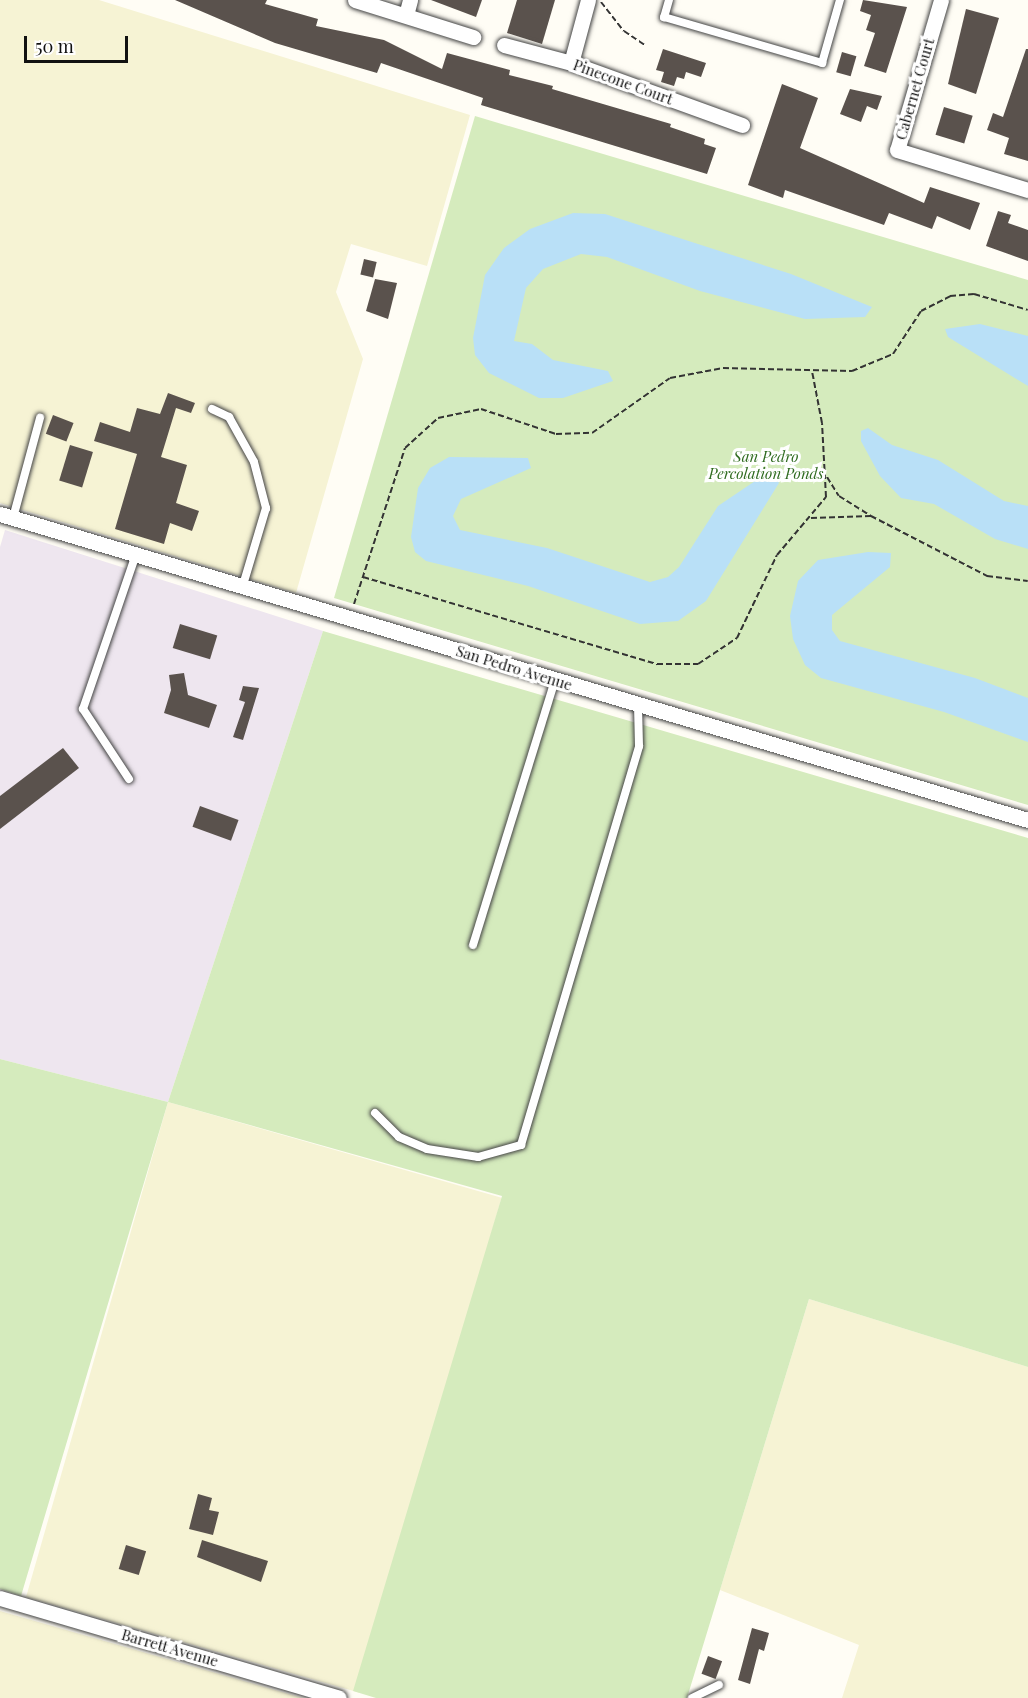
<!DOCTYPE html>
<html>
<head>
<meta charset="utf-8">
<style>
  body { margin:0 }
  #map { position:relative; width:1028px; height:1698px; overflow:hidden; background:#fffdf5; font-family:"Playfair Display",serif }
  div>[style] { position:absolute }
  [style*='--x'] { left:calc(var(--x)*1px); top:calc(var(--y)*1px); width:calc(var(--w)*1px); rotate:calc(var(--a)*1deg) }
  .industrial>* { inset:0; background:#eee6ef }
  .farmland>* { inset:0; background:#f6f3d4; transform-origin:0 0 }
  .green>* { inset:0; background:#d5ebbd }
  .water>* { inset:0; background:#b9e0f7 }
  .building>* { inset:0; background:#5a524d; transform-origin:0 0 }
  .path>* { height:2px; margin-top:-1px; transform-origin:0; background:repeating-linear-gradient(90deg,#333 0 6px,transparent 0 9px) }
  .roads { filter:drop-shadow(0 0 2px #444) drop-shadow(0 0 2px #444) }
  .lane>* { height:8px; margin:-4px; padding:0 4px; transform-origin:4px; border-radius:4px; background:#fff }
  .street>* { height:15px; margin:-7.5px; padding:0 7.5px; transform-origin:7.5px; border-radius:7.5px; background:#fff }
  span { translate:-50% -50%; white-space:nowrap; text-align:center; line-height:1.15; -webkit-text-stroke:6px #fff; paint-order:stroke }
  .street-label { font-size:15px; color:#111 }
  .park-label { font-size:15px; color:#2f6b1f; font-style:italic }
  .scale { position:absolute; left:24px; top:36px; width:104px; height:27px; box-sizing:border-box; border:3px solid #111; border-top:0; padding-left:8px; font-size:18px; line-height:21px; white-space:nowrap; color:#111; -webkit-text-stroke:4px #fff; paint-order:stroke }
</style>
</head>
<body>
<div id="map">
  <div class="industrial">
    <div style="clip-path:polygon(5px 530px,323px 631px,168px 1102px,0 1059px,0 547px)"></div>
  </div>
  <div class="farmland">
    <div style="clip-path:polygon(0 0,99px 0,470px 115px,427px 266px,351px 244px,336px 292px,363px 359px,296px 593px,0 503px)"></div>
    <div style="left:168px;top:1102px;width:347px;height:515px;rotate:16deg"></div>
    <div style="clip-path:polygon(809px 1299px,1028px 1367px,1028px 1698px,842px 1698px,859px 1645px,720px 1590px)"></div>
    <div style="clip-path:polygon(0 1611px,303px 1698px,0 1698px)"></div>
  </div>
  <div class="green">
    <div style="clip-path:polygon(475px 116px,1028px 280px,1028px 805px,334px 598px)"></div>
    <div style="clip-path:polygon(323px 631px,1028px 838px,1028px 1367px,809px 1299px,687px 1698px,376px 1698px,353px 1691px,502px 1196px,168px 1102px,21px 1596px,0 1589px,0 1059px,168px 1102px)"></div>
  </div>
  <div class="water">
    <div style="clip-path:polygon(573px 213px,605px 214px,791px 274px,872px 307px,865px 317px,805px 319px,700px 291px,607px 257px,581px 254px,543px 269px,526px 288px,514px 341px,532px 344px,553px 360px,608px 371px,613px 381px,563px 398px,539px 398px,489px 373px,475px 355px,473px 338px,485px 275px,504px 248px,530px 229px)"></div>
    <div style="clip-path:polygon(980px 324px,1028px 336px,1028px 386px,948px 337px,945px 329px)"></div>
    <div style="clip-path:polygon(868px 428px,892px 445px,938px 460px,1004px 501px,1028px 506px,1028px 549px,995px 539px,934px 504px,901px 498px,880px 476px,861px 441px,861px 431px)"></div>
    <div style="clip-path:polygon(449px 457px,528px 458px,531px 468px,461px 499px,453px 516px,460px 530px,547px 548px,650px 582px,668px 577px,679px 567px,718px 506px,767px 473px,774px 474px,779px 483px,706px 601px,678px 621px,640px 624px,528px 586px,426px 561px,415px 552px,411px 537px,418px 488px,430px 468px)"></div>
    <div style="clip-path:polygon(868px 552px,891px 553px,890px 567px,832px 615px,832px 630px,840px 641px,975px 678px,1028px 698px,1028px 742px,944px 712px,821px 678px,805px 665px,793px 639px,790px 616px,798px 581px,818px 560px)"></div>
  </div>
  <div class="building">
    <div style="clip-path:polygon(175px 0,267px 0,265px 4px,318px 19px,316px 26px,384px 40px,442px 69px,447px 53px,510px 70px,509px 75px,553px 86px,552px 89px,671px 124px,670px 127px,705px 139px,704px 144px,716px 148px,707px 174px,481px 105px,483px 98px,381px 63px,377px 73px,275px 43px)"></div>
    <div style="clip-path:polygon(431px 0,482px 0,476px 17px)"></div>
    <div style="clip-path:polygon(517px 0,555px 0,542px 44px,507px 33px)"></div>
    <div style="clip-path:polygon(863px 0,907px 7px,886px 73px,864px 66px,875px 33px,866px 30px,871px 15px,860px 11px)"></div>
    <div style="clip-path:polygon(966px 9px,999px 18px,976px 94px,948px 84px)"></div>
    <div style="clip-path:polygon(663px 49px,706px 63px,701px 77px,686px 72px,684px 79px,677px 77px,674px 86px,661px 82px,664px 72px,656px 70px)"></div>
    <div style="clip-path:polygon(1026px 49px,1028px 49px,1028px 161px,1004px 154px,1009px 138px,987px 130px,993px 113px,1003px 117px)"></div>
    <div style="left:842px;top:52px;width:15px;height:21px;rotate:16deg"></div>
    <div style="clip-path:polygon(782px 84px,818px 98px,800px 148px,924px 203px,930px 187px,980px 203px,970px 230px,937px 216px,932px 229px,889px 213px,884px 225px,785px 190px,783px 198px,748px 185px)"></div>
    <div style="clip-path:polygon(850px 89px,882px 96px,877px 110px,867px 106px,861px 122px,840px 114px)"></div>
    <div style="left:944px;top:107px;width:30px;height:29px;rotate:17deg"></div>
    <div style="clip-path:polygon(998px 211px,1011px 215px,1008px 223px,1028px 230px,1028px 261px,986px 246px)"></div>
    <div style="left:364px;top:259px;width:13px;height:16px;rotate:13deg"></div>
    <div style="clip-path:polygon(375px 279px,397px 283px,388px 319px,366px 311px)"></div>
    <div style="clip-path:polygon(168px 393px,195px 403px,191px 413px,176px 408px,161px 457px,187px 465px,176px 503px,199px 511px,192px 531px,170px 523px,164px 544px,115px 529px,137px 454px,94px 441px,100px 422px,130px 432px,137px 408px,160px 414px)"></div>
    <div style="left:53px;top:415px;width:22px;height:20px;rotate:21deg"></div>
    <div style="left:70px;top:445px;width:24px;height:37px;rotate:17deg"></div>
    <div style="left:180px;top:624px;width:39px;height:25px;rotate:17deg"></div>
    <div style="clip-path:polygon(184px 673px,188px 695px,217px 705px,209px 728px,164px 713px,171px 690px,169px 675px)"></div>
    <div style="clip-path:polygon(243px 686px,259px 688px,243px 740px,233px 737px,245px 702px,239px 700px)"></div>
    <div style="clip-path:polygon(63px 748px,79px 768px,0 829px,0 796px)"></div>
    <div style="left:200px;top:806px;width:41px;height:22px;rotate:20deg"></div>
    <div style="clip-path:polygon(198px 1494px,212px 1498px,209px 1510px,219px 1512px,213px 1535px,189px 1529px)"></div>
    <div style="clip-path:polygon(202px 1540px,268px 1561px,261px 1582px,197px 1557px)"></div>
    <div style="left:126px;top:1545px;width:21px;height:25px;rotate:17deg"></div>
    <div style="clip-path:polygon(752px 1628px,769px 1633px,764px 1651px,759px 1649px,750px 1684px,738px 1680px)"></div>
    <div style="left:708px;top:1656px;width:15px;height:19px;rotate:20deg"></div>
  </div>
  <div class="path">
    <div style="--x:601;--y:2;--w:37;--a:52"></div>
    <div style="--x:624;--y:31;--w:25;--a:34"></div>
    <div style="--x:827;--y:477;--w:22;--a:58"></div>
    <div style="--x:839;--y:496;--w:38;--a:32"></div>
    <div style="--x:811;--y:518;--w:60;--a:-1.9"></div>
    <div style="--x:871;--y:516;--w:131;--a:27.3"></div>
    <div style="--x:987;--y:576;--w:41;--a:7"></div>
    <div style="--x:363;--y:577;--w:307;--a:16.5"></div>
    <div style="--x:657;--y:664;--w:41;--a:0"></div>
    <div style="--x:698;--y:664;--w:47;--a:-33.7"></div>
    <div style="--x:737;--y:638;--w:92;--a:-64.3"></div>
    <div style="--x:777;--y:555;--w:76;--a:-49.8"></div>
    <div style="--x:826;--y:497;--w:74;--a:-93.1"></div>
    <div style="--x:822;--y:423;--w:53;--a:-100.9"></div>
    <div style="--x:354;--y:604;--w:164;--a:-71.9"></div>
    <div style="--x:405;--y:448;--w:45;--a:-42.3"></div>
    <div style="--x:438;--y:418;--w:44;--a:-11.8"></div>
    <div style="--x:481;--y:409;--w:79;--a:18.4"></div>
    <div style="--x:556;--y:434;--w:36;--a:-2"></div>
    <div style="--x:592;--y:433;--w:95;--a:-35.2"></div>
    <div style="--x:670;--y:378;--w:54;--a:-10.7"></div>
    <div style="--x:723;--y:368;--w:129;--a:1.3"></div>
    <div style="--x:852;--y:371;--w:44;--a:-22.5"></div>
    <div style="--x:893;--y:354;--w:51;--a:-56.9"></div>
    <div style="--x:921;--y:311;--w:33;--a:-27"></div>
    <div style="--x:950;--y:296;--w:24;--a:-5"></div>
    <div style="--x:974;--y:294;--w:56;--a:16.5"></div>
  </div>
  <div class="roads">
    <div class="lane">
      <div style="--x:669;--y:0;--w:18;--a:106"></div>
      <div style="--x:664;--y:17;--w:165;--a:16.2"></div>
      <div style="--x:822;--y:63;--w:66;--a:-74.1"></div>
      <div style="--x:212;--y:409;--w:19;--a:25"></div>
      <div style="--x:229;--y:417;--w:51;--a:60.9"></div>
      <div style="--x:254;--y:462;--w:48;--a:75.4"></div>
      <div style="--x:266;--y:508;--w:80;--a:106.6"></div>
      <div style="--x:13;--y:518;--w:104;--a:-74.9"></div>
      <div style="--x:129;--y:779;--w:84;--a:-123.3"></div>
      <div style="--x:83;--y:709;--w:164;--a:-71.1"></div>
      <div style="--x:473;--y:945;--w:277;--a:-72.8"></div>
      <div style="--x:375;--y:1113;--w:34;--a:45"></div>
      <div style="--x:399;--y:1137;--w:30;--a:23"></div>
      <div style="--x:427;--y:1149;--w:52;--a:8.9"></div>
      <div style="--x:478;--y:1157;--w:45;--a:-15.6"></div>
      <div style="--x:521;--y:1145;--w:416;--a:-73.5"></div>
      <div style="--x:639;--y:746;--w:41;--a:-91.4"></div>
      <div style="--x:692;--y:1698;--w:30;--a:-26"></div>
    </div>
    <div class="street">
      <div style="--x:355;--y:0;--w:124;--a:17.4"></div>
      <div style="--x:941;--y:0;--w:156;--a:106.3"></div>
      <div style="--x:897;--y:150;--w:137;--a:17"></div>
      <div style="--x:406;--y:15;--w:16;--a:-75"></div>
      <div style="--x:504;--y:45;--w:69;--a:15"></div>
      <div style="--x:571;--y:63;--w:182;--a:19.9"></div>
      <div style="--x:571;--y:63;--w:65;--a:-74.9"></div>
      <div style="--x:0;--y:514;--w:1073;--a:16.58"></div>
      <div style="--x:0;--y:1598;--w:353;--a:16.4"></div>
    </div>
  </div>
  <div class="street-label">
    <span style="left:623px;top:82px;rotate:20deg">Pinecone Court</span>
    <span style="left:915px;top:89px;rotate:-74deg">Cabernet Court</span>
    <span style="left:514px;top:668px;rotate:17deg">San Pedro Avenue</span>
    <span style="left:170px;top:1648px;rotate:16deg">Barrett Avenue</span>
  </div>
  <div class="park-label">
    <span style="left:766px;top:465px">San Pedro<br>Percolation Ponds</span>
  </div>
  <div class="scale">50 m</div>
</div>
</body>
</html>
